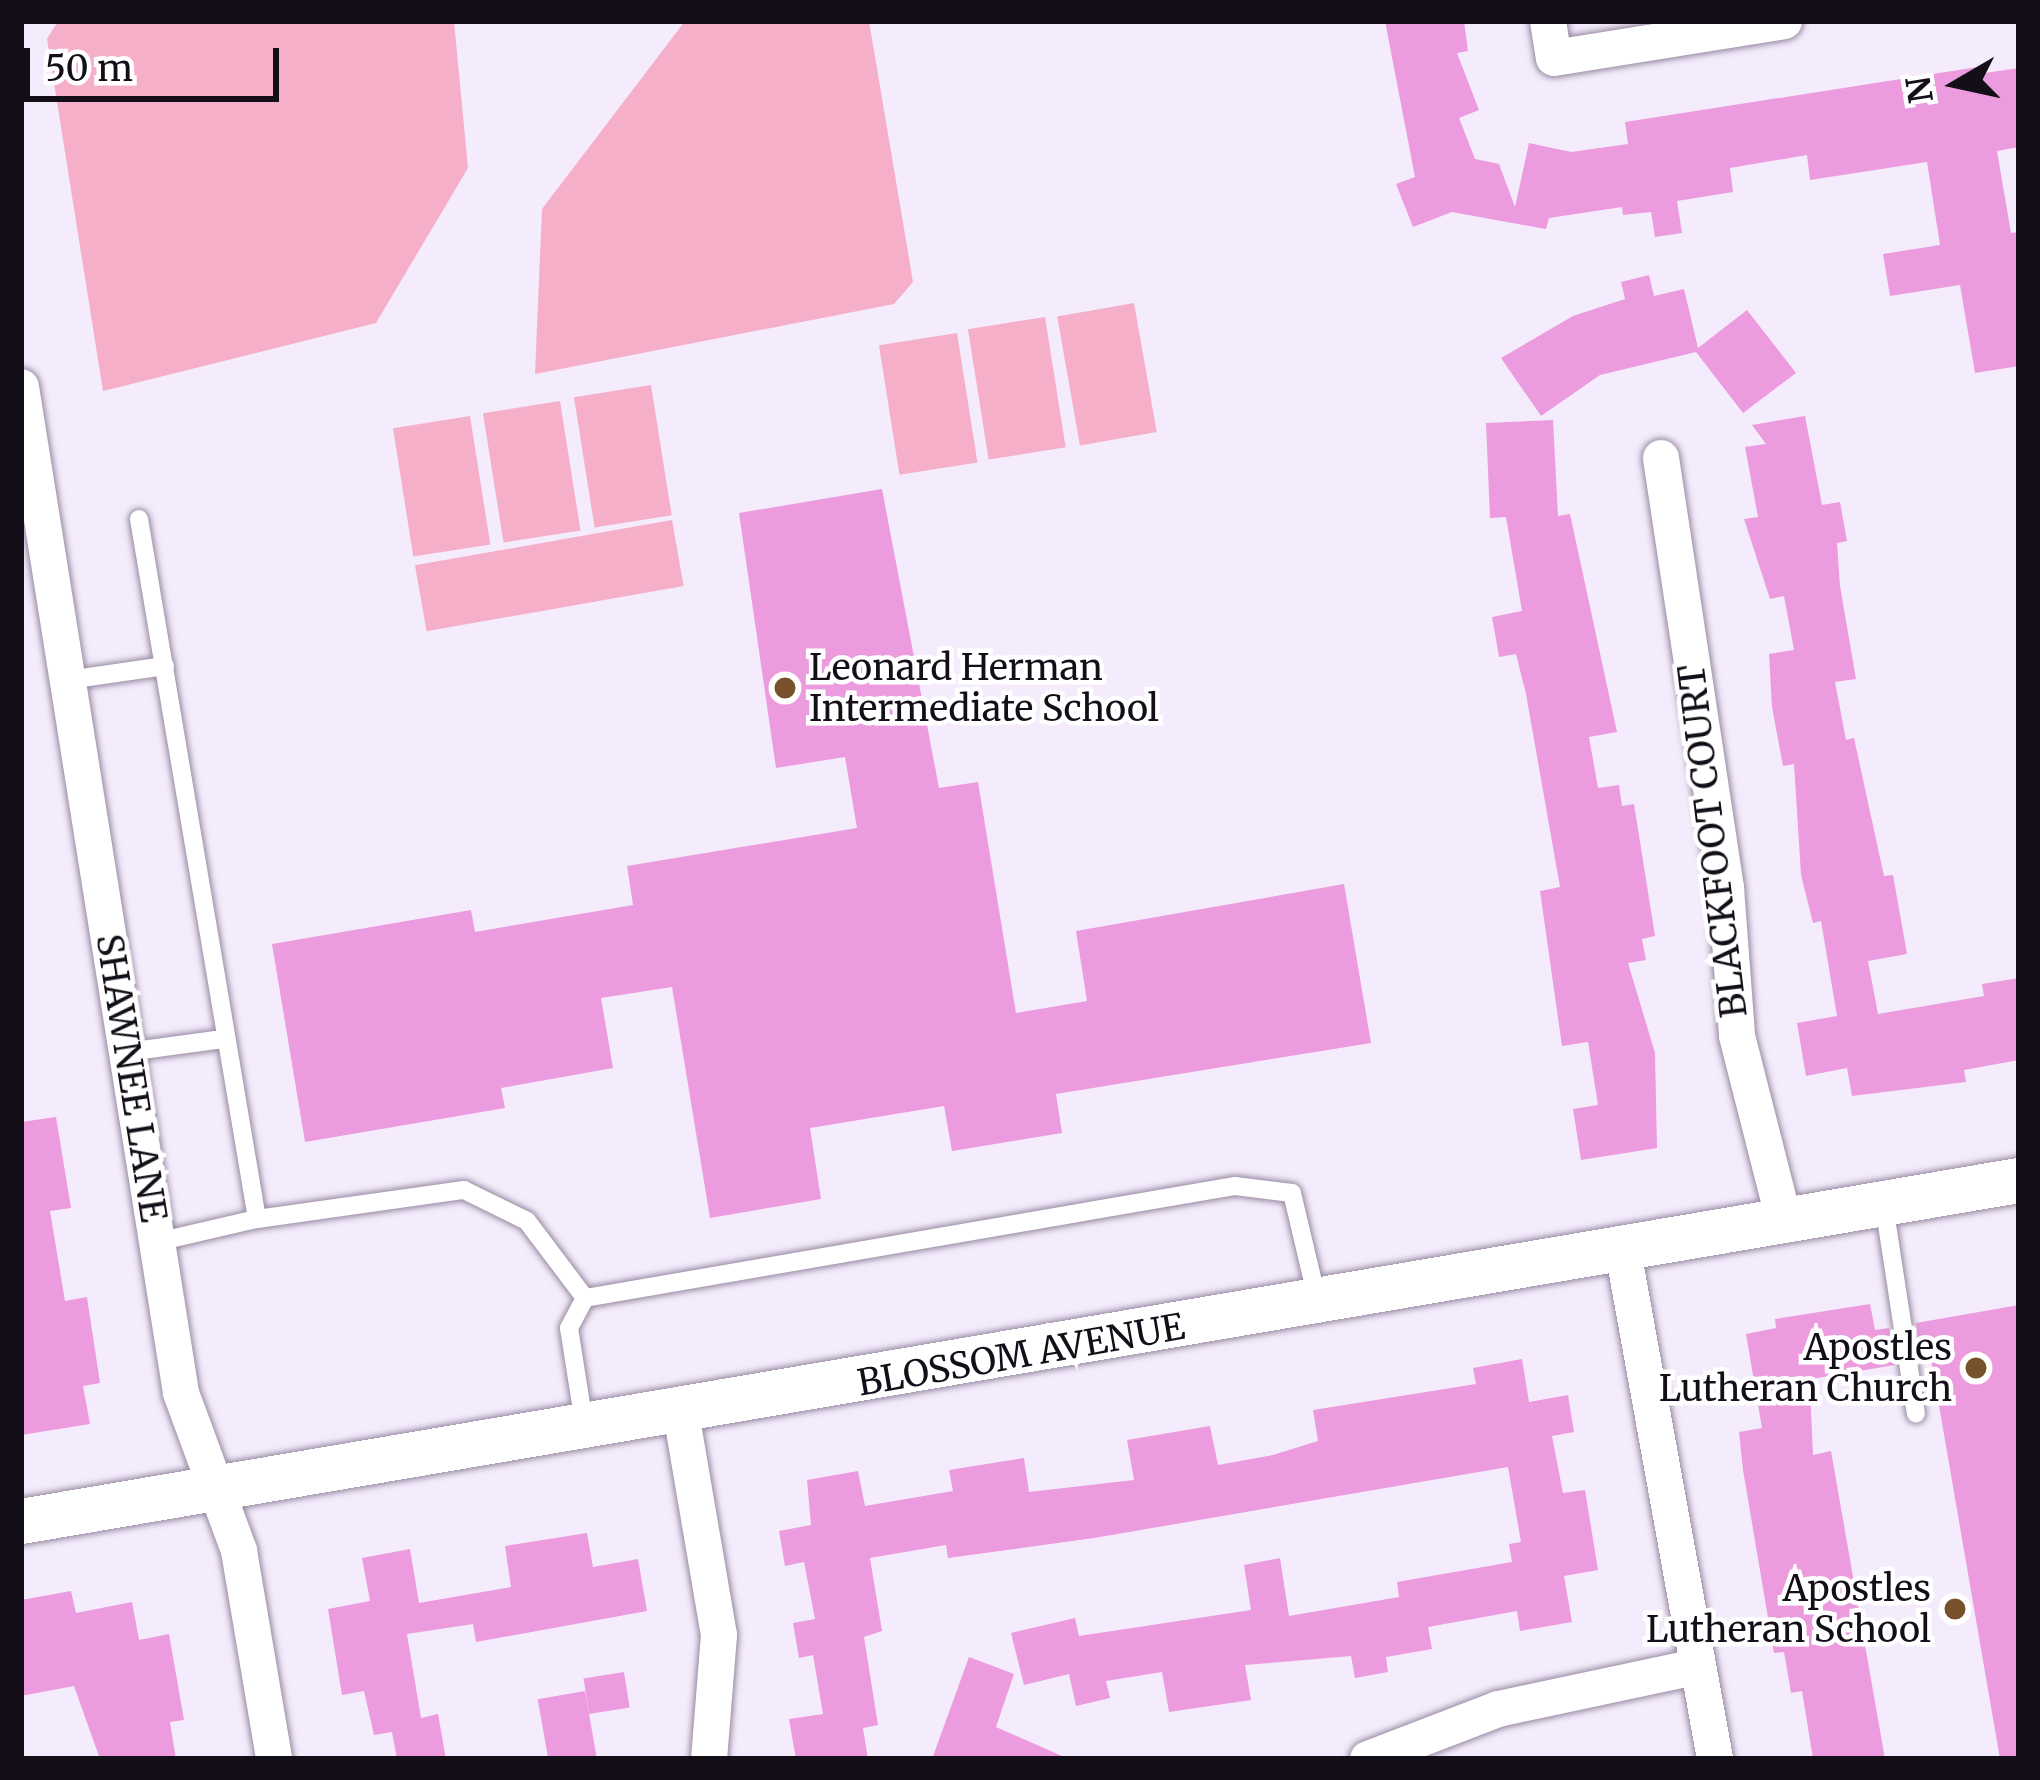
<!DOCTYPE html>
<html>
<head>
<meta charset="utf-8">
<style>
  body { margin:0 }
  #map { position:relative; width:2040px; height:1780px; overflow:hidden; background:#f4ecfc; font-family:Merriweather,serif }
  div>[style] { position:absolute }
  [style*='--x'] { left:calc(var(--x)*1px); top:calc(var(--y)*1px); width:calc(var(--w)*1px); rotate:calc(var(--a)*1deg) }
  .green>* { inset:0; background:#f6afc9; transform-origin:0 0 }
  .building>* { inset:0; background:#eb9bde; transform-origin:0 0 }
  .roads { filter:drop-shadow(0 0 3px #988ba3) drop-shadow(0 0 3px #988ba3) }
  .service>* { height:18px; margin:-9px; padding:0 9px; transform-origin:9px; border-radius:9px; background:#fff }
  .minor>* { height:36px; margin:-18px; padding:0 18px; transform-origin:18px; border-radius:18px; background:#fff }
  .tertiary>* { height:45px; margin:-22.5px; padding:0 22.5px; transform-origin:22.5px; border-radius:22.5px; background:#fff }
  .dots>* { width:33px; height:33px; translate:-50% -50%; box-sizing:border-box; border:6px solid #fff; border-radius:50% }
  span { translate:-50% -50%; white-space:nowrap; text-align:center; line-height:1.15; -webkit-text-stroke:9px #fff; paint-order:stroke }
  .poi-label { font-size:36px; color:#130e17 }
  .left { translate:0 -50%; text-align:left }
  .right { translate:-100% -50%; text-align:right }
  .street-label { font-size:36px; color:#130e17 }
  .frame { position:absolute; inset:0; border:24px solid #130e17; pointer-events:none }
  .north { position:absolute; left:1896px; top:24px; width:120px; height:120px; -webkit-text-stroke:9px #fff; paint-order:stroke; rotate:261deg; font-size:33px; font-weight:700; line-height:48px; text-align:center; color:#130e17 }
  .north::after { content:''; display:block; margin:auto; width:42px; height:54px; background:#130e17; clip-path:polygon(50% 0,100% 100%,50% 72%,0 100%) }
  .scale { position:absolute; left:24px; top:48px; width:255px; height:54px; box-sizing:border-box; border:6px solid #130e17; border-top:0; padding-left:15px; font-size:36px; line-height:42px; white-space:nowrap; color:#130e17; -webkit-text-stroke:9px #fff; paint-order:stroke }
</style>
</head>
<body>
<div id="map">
  <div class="green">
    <div style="clip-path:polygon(58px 21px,454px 21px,468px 168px,376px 323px,103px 391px,47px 39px)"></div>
    <div style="clip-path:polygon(685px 21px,869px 21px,913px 282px,894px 304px,535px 374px,542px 209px)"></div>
    <div style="left:1134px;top:303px;width:131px;height:78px;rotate:80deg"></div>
    <div style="left:1045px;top:317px;width:132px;height:78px;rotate:81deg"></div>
    <div style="left:957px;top:333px;width:131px;height:79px;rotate:81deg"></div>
    <div style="left:651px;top:385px;width:132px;height:78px;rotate:81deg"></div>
    <div style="left:560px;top:401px;width:131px;height:78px;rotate:81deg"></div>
    <div style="left:470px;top:416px;width:130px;height:78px;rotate:81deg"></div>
    <div style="left:672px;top:520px;width:67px;height:261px;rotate:80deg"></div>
  </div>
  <div class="building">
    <div style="clip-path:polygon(1385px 21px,1464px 21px,1468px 51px,1457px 53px,1479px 110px,1459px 118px,1475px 159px,1499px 164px,1515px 207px,1529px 143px,1571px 152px,1628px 144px,1625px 122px,1984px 66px,1985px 73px,2019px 68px,2019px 147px,1997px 151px,2011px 233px,2019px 232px,2019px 366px,1975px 373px,1960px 285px,1890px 296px,1883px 254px,1940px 245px,1927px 162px,1810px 180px,1807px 155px,1730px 168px,1733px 192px,1677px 201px,1682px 233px,1655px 237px,1651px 212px,1623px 215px,1622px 207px,1549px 218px,1546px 229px,1452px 212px,1413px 227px,1396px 184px,1415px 177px)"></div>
    <div style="clip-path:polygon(1649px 275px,1654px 296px,1684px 289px,1698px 348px,1747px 310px,1796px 373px,1743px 413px,1696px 352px,1600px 375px,1541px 416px,1501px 358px,1573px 316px,1625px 299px,1621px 282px)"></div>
    <div style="clip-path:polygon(1805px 416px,1822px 505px,1840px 502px,1847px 541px,1837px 543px,1840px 586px,1856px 679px,1835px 682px,1846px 740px,1854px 738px,1884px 876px,1893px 875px,1907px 954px,1868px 961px,1878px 1014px,1984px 996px,1982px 984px,2019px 978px,2019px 1060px,1964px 1070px,1966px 1082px,1852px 1096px,1847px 1068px,1806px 1076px,1797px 1023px,1837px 1016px,1821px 921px,1813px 923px,1801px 875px,1794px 764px,1783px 766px,1772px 707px,1769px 654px,1794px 650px,1784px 596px,1770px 599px,1744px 519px,1758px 517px,1745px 447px,1766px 444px,1752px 425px)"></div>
    <div style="clip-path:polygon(1553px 420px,1558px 516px,1570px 514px,1617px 732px,1589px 737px,1598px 788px,1619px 785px,1622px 806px,1634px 804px,1655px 936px,1642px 939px,1646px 960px,1628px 963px,1655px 1053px,1657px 1148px,1581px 1160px,1573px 1109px,1598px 1105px,1588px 1042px,1562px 1046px,1540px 891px,1560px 887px,1526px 694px,1516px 654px,1499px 657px,1492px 617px,1522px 611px,1506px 517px,1490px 518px,1486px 423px)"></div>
    <div style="clip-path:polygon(882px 489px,939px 788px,978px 782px,1016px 1013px,1087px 1001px,1076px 931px,1344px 884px,1371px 1043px,1056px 1094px,1062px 1133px,952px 1151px,944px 1106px,810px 1128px,821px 1199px,710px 1218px,672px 987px,601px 998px,613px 1068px,501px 1088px,505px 1108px,305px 1142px,272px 944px,471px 910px,475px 932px,633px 905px,627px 866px,857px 828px,845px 757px,776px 768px,739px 513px)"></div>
    <div style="clip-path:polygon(56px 1117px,71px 1208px,50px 1211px,65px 1301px,87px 1297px,100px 1383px,83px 1386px,90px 1424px,21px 1435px,21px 1122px)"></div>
    <div style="clip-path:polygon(1870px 1304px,1875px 1330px,1889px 1328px,1895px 1365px,1811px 1379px,1810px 1389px,1813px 1455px,1831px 1451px,1885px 1759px,1813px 1759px,1802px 1691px,1791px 1693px,1784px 1652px,1774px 1653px,1743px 1470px,1739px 1432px,1762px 1428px,1746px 1334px,1776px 1328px,1775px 1319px)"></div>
    <div style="clip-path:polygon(2019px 1305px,2019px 1759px,2000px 1759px,1931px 1359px,1921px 1360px,1916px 1323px)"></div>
    <div style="clip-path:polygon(1522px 1359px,1529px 1402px,1568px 1395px,1574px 1432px,1552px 1436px,1563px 1493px,1585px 1490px,1598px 1570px,1564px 1576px,1572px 1622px,1520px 1631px,1517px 1611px,1428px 1627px,1432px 1649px,1386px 1657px,1388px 1672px,1355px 1678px,1351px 1656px,1245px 1665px,1251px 1700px,1169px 1712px,1162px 1672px,1106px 1681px,1110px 1698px,1076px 1706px,1069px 1674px,1024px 1685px,1011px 1633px,1075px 1618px,1079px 1636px,1251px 1610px,1244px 1565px,1280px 1558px,1289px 1616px,1399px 1597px,1397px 1582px,1512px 1562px,1509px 1544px,1521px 1542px,1508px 1467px,1094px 1538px,948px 1558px,946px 1545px,870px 1558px,882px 1631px,864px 1637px,878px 1725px,863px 1728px,868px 1759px,796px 1759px,789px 1719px,823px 1714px,813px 1655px,799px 1658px,793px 1623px,815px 1619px,804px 1562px,785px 1566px,779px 1531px,811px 1525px,807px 1480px,858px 1471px,865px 1506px,953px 1491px,949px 1470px,1024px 1458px,1029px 1492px,1134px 1480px,1127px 1440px,1210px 1426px,1218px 1465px,1273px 1455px,1318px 1441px,1313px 1410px,1476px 1384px,1473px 1368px)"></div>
    <div style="clip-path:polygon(587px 1533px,593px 1567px,638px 1559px,647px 1611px,476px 1642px,473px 1624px,407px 1634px,421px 1718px,438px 1714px,446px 1759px,397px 1759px,392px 1732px,374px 1735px,364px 1691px,342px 1695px,328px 1609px,370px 1601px,362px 1558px,410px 1549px,419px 1603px,511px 1587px,505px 1546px)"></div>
    <div style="clip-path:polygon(71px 1591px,76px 1613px,132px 1602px,139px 1640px,169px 1634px,184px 1720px,170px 1722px,176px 1759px,100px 1759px,74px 1686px,21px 1696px,21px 1600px)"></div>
    <div style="clip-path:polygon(969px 1657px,1014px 1674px,996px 1727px,1069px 1759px,932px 1759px)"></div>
    <div style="left:624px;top:1672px;width:36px;height:41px;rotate:81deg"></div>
    <div style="left:585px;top:1691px;width:69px;height:48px;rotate:80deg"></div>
  </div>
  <div class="roads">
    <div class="service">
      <div style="--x:139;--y:519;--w:710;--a:80.43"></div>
      <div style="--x:257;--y:1219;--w:209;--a:-8"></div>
      <div style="--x:464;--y:1190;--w:70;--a:26.2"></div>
      <div style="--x:527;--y:1221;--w:96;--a:53"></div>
      <div style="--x:68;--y:680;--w:98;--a:-8.2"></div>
      <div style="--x:127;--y:1052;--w:97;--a:-7.7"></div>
      <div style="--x:1884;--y:1205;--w:211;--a:81.3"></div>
      <div style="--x:157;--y:1242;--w:103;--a:-13"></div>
      <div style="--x:584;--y:1423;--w:96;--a:-99"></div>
      <div style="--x:569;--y:1328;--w:34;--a:-62"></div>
      <div style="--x:585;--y:1298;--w:660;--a:-9.78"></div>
      <div style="--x:1235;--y:1186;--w:57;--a:7"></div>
      <div style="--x:1292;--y:1193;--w:109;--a:76.7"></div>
    </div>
    <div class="minor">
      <div style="--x:1548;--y:21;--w:37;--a:81"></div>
      <div style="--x:1554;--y:58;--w:233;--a:-9.1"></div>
      <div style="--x:21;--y:387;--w:1019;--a:80.96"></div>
      <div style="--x:181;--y:1393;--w:168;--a:69.8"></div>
      <div style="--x:239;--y:1551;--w:211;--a:80.4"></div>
      <div style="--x:1661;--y:458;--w:435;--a:81.4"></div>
      <div style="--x:1726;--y:888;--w:148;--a:85.7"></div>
      <div style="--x:1737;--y:1036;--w:190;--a:75.7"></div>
      <div style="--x:1623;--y:1251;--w:516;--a:79.73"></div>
      <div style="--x:681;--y:1413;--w:225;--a:80.3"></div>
      <div style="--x:719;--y:1635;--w:124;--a:94.6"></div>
      <div style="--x:1368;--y:1759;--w:139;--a:-21"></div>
      <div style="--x:1498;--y:1709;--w:202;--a:-12"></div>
    </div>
    <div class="tertiary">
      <div style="--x:21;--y:1521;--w:2027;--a:-9.69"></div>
    </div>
  </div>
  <div class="dots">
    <div style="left:785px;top:688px;background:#76512c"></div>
    <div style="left:1976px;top:1368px;background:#76512c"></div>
    <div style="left:1955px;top:1609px;background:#76512c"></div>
  </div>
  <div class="poi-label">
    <span class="left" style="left:809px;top:688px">Leonard Herman<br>Intermediate School</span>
    <span class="right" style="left:1952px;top:1368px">Apostles<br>Lutheran Church</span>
    <span class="right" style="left:1931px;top:1609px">Apostles<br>Lutheran School</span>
  </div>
  <div class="street-label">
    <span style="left:1713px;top:841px;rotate:-97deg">BLACKFOOT COURT</span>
    <span style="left:131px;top:1078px;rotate:81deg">SHAWNEE LANE</span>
    <span style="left:1021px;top:1355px;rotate:-10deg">BLOSSOM AVENUE</span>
  </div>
  <div class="frame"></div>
  <div class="north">N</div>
  <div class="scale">50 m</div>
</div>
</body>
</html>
